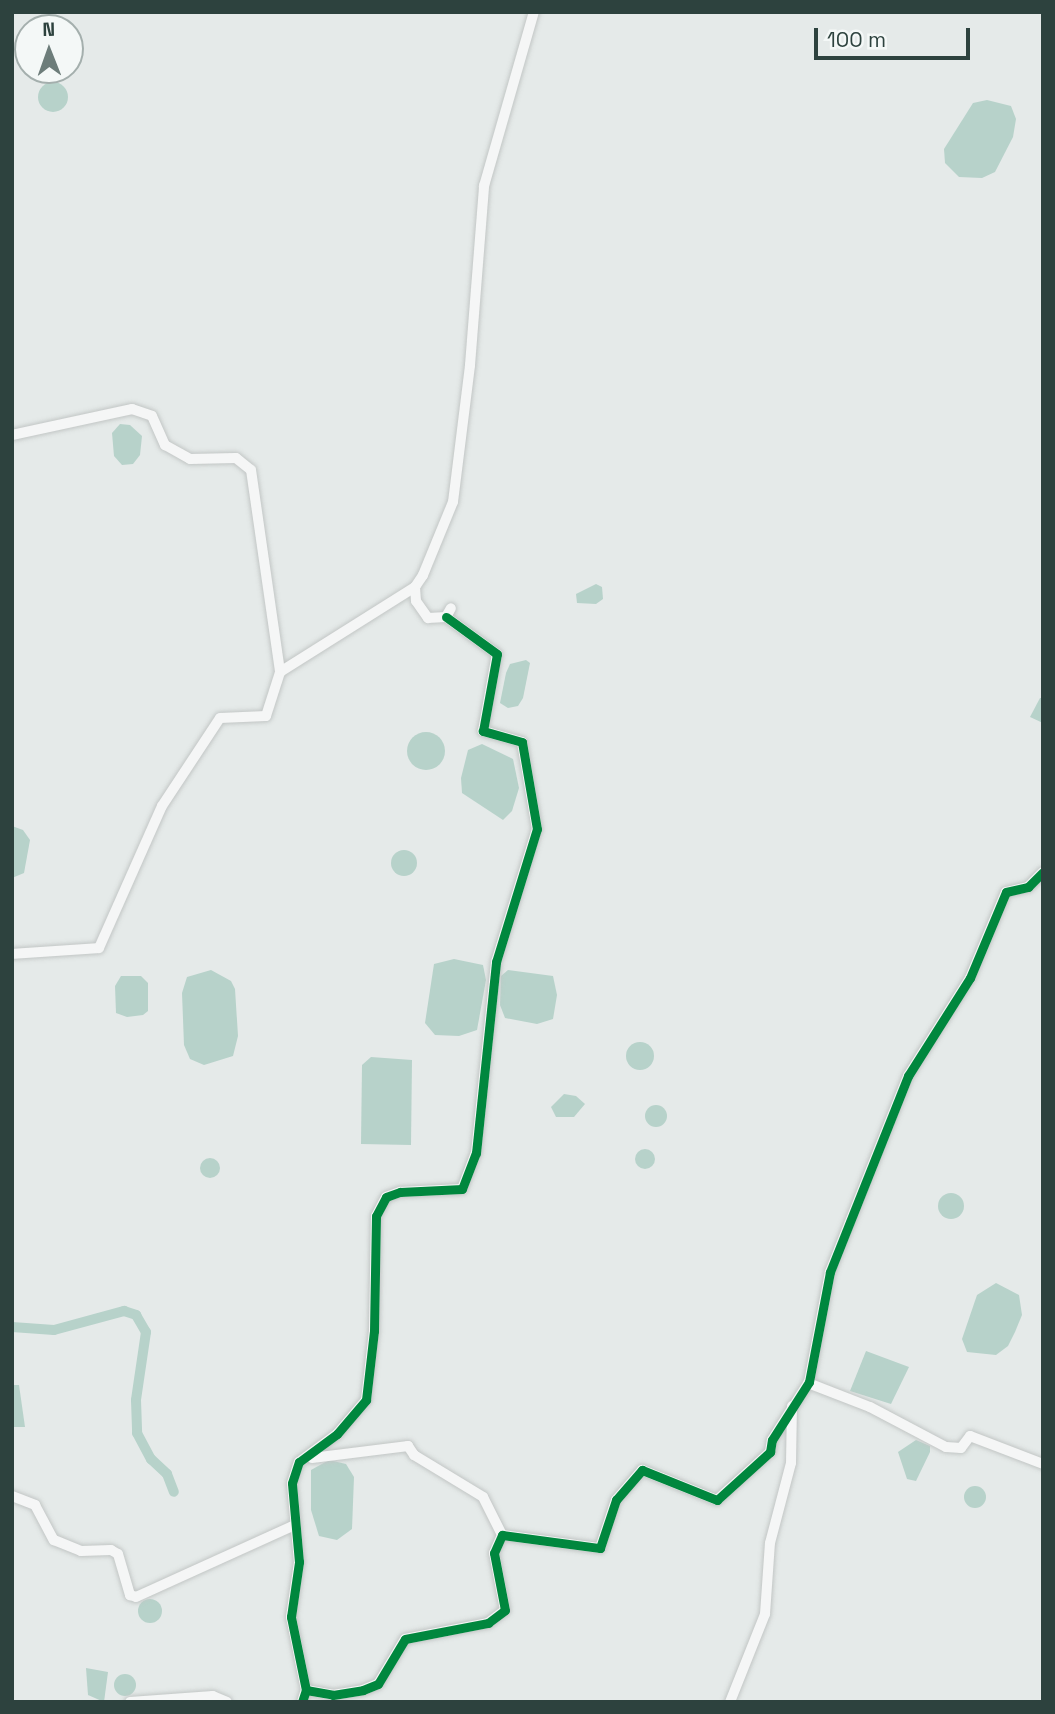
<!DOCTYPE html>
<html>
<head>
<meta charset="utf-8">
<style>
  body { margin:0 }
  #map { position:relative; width:1055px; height:1714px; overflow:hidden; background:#e5eae9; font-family:"Space Grotesk",sans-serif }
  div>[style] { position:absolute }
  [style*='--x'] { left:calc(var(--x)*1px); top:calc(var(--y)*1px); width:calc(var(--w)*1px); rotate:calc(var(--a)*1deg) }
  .water>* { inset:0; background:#b7d2ca }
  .round { border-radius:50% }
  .canal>* { height:10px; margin:-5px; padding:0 5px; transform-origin:5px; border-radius:5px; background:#b7d2ca }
  .roads { filter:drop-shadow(0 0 2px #c2c6c5) drop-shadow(0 0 2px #c2c6c5) }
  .street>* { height:10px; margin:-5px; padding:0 5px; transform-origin:5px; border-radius:5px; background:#f5f6f6 }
  .cycleway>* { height:9px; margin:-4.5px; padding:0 4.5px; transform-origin:4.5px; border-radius:4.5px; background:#00873e }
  span { translate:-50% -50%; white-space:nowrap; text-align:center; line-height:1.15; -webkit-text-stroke:7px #f4f8f7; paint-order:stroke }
  .frame { position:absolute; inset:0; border:14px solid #2d423e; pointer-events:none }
  .north { position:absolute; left:14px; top:14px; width:70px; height:70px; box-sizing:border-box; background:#f4f8f7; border:2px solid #a4afad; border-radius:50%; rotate:359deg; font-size:19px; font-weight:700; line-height:28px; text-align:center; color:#2d423e }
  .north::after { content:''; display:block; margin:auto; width:24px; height:32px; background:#6d7d7a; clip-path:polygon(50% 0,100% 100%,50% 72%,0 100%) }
  .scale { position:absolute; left:814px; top:28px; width:156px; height:32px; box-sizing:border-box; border:4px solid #2d423e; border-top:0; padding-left:9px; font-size:21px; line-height:24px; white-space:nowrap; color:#2d423e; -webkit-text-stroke:5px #f4f8f7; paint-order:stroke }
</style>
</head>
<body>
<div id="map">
  <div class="water">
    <div class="round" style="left:38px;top:82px;width:30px;height:30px"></div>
    <div style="clip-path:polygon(987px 100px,1011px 106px,1016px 119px,1013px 137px,995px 172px,982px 178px,959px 177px,945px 163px,944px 149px,973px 103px)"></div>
    <div style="clip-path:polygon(120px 424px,130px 425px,142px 436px,140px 455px,133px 464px,122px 465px,114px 456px,112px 433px)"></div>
    <div style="clip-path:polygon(596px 584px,602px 587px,603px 599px,596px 604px,577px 603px,576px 594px)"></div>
    <div style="clip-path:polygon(526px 660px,530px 663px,523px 698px,518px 706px,508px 708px,500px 703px,506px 673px,510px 664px)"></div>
    <div style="clip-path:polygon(1040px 698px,1043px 698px,1043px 723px,1030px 717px)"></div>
    <div class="round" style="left:407px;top:732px;width:38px;height:38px"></div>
    <div style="clip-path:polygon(482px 744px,513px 759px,519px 788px,512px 811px,503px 820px,462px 793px,461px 778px,468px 750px)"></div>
    <div style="clip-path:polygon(12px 826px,23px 830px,30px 840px,24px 873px,12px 878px)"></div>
    <div class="round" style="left:391px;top:850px;width:26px;height:26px"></div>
    <div style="clip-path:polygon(454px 959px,483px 965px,486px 980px,477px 1030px,459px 1036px,435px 1035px,425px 1023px,434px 964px)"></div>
    <div style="clip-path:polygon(211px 970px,231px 981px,235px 989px,238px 1036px,233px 1056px,204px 1065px,190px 1059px,184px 1045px,182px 993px,187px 977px)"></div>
    <div style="clip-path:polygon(508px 970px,553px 976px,557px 995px,553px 1019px,537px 1024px,505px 1018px,500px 1005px,501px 976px)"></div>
    <div style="clip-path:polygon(121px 976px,141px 976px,148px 983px,148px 1011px,143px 1015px,127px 1017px,116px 1013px,115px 986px)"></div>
    <div class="round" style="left:626px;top:1042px;width:28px;height:28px"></div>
    <div style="clip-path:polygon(371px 1057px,412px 1060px,411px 1145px,361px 1144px,362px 1065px)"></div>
    <div style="clip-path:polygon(564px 1094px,576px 1096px,585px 1104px,574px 1117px,556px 1117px,551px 1107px)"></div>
    <div class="round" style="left:645px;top:1105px;width:22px;height:22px"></div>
    <div class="round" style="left:635px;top:1149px;width:20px;height:20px"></div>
    <div class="round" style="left:200px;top:1158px;width:20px;height:20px"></div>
    <div class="round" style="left:938px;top:1193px;width:26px;height:26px"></div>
    <div style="clip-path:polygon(996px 1283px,1019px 1295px,1022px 1315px,1015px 1332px,1008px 1346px,996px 1355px,967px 1352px,962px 1339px,977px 1295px)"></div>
    <div style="clip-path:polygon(866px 1351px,909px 1367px,891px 1404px,850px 1391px)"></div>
    <div style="clip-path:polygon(12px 1385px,19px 1385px,25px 1427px,12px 1427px)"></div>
    <div style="clip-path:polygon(916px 1440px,930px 1446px,930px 1452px,916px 1481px,907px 1479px,898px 1452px)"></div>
    <div style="clip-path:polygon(329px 1460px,346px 1464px,354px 1477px,352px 1529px,337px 1540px,319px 1536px,311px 1510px,311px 1470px)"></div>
    <div class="round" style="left:964px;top:1486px;width:22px;height:22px"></div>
    <div class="round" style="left:138px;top:1599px;width:24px;height:24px"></div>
    <div style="clip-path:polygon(86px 1668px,108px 1672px,104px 1702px,88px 1695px)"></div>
    <div class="round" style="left:114px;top:1674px;width:22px;height:22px"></div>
  </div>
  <div class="canal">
    <div style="--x:12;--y:1327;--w:42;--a:4.1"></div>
    <div style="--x:54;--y:1330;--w:73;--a:-15.2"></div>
    <div style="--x:124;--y:1311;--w:13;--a:18"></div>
    <div style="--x:136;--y:1315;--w:20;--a:60"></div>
    <div style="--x:146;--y:1332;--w:69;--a:98.4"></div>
    <div style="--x:136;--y:1400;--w:33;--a:88"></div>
    <div style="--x:137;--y:1433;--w:30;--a:62"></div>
    <div style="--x:151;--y:1459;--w:22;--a:43"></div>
    <div style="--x:167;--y:1474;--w:19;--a:69"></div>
  </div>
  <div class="roads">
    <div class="street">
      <div style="--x:12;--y:435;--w:123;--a:-12.2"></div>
      <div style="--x:132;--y:409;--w:21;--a:19"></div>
      <div style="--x:152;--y:416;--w:32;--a:66"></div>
      <div style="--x:165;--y:445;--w:29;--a:29"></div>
      <div style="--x:190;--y:459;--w:46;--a:-1.2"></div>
      <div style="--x:236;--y:458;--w:19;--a:39"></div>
      <div style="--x:251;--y:470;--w:204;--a:81.8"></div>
      <div style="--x:415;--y:587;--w:14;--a:86"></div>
      <div style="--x:416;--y:601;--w:21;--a:55"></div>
      <div style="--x:428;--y:618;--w:18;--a:-3"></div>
      <div style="--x:446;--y:617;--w:10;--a:-61"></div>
      <div style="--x:12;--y:954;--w:87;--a:-3.9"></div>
      <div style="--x:99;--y:948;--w:155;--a:-66.1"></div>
      <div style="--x:162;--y:806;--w:105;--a:-56.6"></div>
      <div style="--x:220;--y:718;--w:46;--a:-2.5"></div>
      <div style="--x:266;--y:716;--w:46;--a:-72.3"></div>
      <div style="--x:280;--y:672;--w:160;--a:-32.2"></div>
      <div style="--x:415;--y:587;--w:14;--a:-56"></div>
      <div style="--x:423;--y:575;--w:79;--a:-67.7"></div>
      <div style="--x:453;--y:502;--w:138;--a:-82.9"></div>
      <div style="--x:470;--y:365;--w:180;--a:-85.5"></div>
      <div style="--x:484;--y:186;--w:181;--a:-74"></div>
      <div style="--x:808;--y:1383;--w:66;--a:21.2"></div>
      <div style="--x:870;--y:1407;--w:86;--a:27.8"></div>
      <div style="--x:946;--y:1447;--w:15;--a:4"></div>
      <div style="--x:961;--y:1448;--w:15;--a:-53"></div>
      <div style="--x:970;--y:1436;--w:78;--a:21"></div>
      <div style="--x:312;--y:1458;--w:97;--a:-7.1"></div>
      <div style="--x:408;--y:1446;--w:11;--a:56"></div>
      <div style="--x:414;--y:1455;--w:81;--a:31.3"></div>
      <div style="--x:483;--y:1497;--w:42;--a:63.4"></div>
      <div style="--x:12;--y:1496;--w:25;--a:21"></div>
      <div style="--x:35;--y:1505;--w:40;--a:62"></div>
      <div style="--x:54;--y:1540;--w:29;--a:22"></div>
      <div style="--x:81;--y:1551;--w:30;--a:-2"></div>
      <div style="--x:111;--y:1550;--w:8;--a:30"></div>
      <div style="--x:118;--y:1554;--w:43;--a:73.7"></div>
      <div style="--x:130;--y:1595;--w:6;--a:18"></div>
      <div style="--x:136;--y:1597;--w:175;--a:-24.4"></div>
      <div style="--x:306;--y:1690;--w:27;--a:10"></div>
      <div style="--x:333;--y:1695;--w:30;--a:-9"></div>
      <div style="--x:363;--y:1690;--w:16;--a:-22"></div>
      <div style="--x:378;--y:1684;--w:52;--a:-59"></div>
      <div style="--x:405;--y:1639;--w:85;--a:-10.9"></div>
      <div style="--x:488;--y:1623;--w:21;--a:-37"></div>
      <div style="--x:505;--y:1610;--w:58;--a:-100.9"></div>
      <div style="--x:494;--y:1553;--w:20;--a:-66"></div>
      <div style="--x:502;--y:1535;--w:99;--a:7.6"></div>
      <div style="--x:600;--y:1548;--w:51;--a:-71.6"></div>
      <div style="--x:616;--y:1500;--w:40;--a:-49"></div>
      <div style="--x:642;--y:1470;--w:81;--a:21.8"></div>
      <div style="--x:717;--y:1500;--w:72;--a:-42.2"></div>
      <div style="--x:770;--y:1452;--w:12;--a:-81"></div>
      <div style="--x:772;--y:1440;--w:69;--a:-57.5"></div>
      <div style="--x:809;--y:1382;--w:112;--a:-79.2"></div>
      <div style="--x:830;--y:1272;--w:211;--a:-68.3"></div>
      <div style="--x:908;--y:1076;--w:116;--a:-57.7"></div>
      <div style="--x:970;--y:978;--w:93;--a:-67.3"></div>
      <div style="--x:1006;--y:892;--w:23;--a:-13"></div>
      <div style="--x:1028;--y:887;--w:21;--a:-45"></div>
      <div style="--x:130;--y:1702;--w:83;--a:-4.1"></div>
      <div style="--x:213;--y:1696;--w:15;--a:23"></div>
      <div style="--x:302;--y:1702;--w:13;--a:-72"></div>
      <div style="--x:306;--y:1690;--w:75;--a:-101.6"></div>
      <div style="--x:291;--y:1617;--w:56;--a:-81.7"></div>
      <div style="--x:299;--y:1562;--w:79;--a:-95.1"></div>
      <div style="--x:292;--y:1483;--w:22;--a:-72"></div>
      <div style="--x:299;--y:1462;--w:47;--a:-36.4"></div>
      <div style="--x:337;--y:1434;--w:45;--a:-49.5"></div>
      <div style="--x:366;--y:1400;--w:69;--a:-83.4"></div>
      <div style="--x:374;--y:1331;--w:115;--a:-89"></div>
      <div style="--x:376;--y:1216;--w:21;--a:-62"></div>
      <div style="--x:386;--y:1197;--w:15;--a:-20"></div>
      <div style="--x:400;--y:1192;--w:62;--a:-2.8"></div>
      <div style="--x:462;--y:1189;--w:39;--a:-69"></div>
      <div style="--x:476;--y:1153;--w:192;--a:-84"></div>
      <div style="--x:496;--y:962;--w:139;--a:-72.9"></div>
      <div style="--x:537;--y:829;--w:88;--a:-99.8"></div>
      <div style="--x:522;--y:742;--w:41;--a:-164.2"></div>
      <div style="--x:483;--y:731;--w:78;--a:-79.7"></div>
      <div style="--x:497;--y:654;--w:63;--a:-144"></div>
      <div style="--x:730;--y:1702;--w:95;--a:-68.3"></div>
      <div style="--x:765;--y:1614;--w:71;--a:-86"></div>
      <div style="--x:770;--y:1543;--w:83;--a:-75.3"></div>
      <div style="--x:791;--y:1463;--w:57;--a:-89"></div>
    </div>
  </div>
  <div class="cycleway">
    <div style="--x:306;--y:1690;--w:27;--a:10"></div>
    <div style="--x:333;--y:1695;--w:30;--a:-9"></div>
    <div style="--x:363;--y:1690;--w:16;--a:-22"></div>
    <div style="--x:378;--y:1684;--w:52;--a:-59"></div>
    <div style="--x:405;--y:1639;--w:85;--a:-10.9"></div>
    <div style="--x:488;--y:1623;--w:21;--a:-37"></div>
    <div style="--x:505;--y:1610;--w:58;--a:-100.9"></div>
    <div style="--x:494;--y:1553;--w:20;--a:-66"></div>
    <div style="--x:502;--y:1535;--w:99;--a:7.6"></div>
    <div style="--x:600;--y:1548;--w:51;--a:-71.6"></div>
    <div style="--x:616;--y:1500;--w:40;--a:-49"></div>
    <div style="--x:642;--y:1470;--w:81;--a:21.8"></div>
    <div style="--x:717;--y:1500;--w:72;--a:-42.2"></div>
    <div style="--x:770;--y:1452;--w:12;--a:-81"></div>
    <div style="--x:772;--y:1440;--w:69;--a:-57.5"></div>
    <div style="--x:809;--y:1382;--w:112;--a:-79.2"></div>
    <div style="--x:830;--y:1272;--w:211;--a:-68.3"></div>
    <div style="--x:908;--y:1076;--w:116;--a:-57.7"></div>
    <div style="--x:970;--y:978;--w:93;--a:-67.3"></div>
    <div style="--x:1006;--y:892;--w:23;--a:-13"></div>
    <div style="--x:1028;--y:887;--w:21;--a:-45"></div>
    <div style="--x:302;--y:1702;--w:13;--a:-72"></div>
    <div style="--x:306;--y:1690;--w:75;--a:-101.6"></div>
    <div style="--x:291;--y:1617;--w:56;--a:-81.7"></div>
    <div style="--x:299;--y:1562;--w:79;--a:-95.1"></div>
    <div style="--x:292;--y:1483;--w:22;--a:-72"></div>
    <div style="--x:299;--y:1462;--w:47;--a:-36.4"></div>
    <div style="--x:337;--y:1434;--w:45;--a:-49.5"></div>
    <div style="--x:366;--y:1400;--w:69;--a:-83.4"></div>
    <div style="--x:374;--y:1331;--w:115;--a:-89"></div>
    <div style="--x:376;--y:1216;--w:21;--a:-62"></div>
    <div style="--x:386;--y:1197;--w:15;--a:-20"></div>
    <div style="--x:400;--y:1192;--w:62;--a:-2.8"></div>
    <div style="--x:462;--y:1189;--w:39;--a:-69"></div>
    <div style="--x:476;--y:1153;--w:192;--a:-84"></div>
    <div style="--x:496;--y:962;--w:139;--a:-72.9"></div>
    <div style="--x:537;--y:829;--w:88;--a:-99.8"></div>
    <div style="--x:522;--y:742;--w:41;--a:-164.2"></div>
    <div style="--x:483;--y:731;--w:78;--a:-79.7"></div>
    <div style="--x:497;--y:654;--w:63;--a:-144"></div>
  </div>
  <div class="frame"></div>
  <div class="north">N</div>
  <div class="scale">100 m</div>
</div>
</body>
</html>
